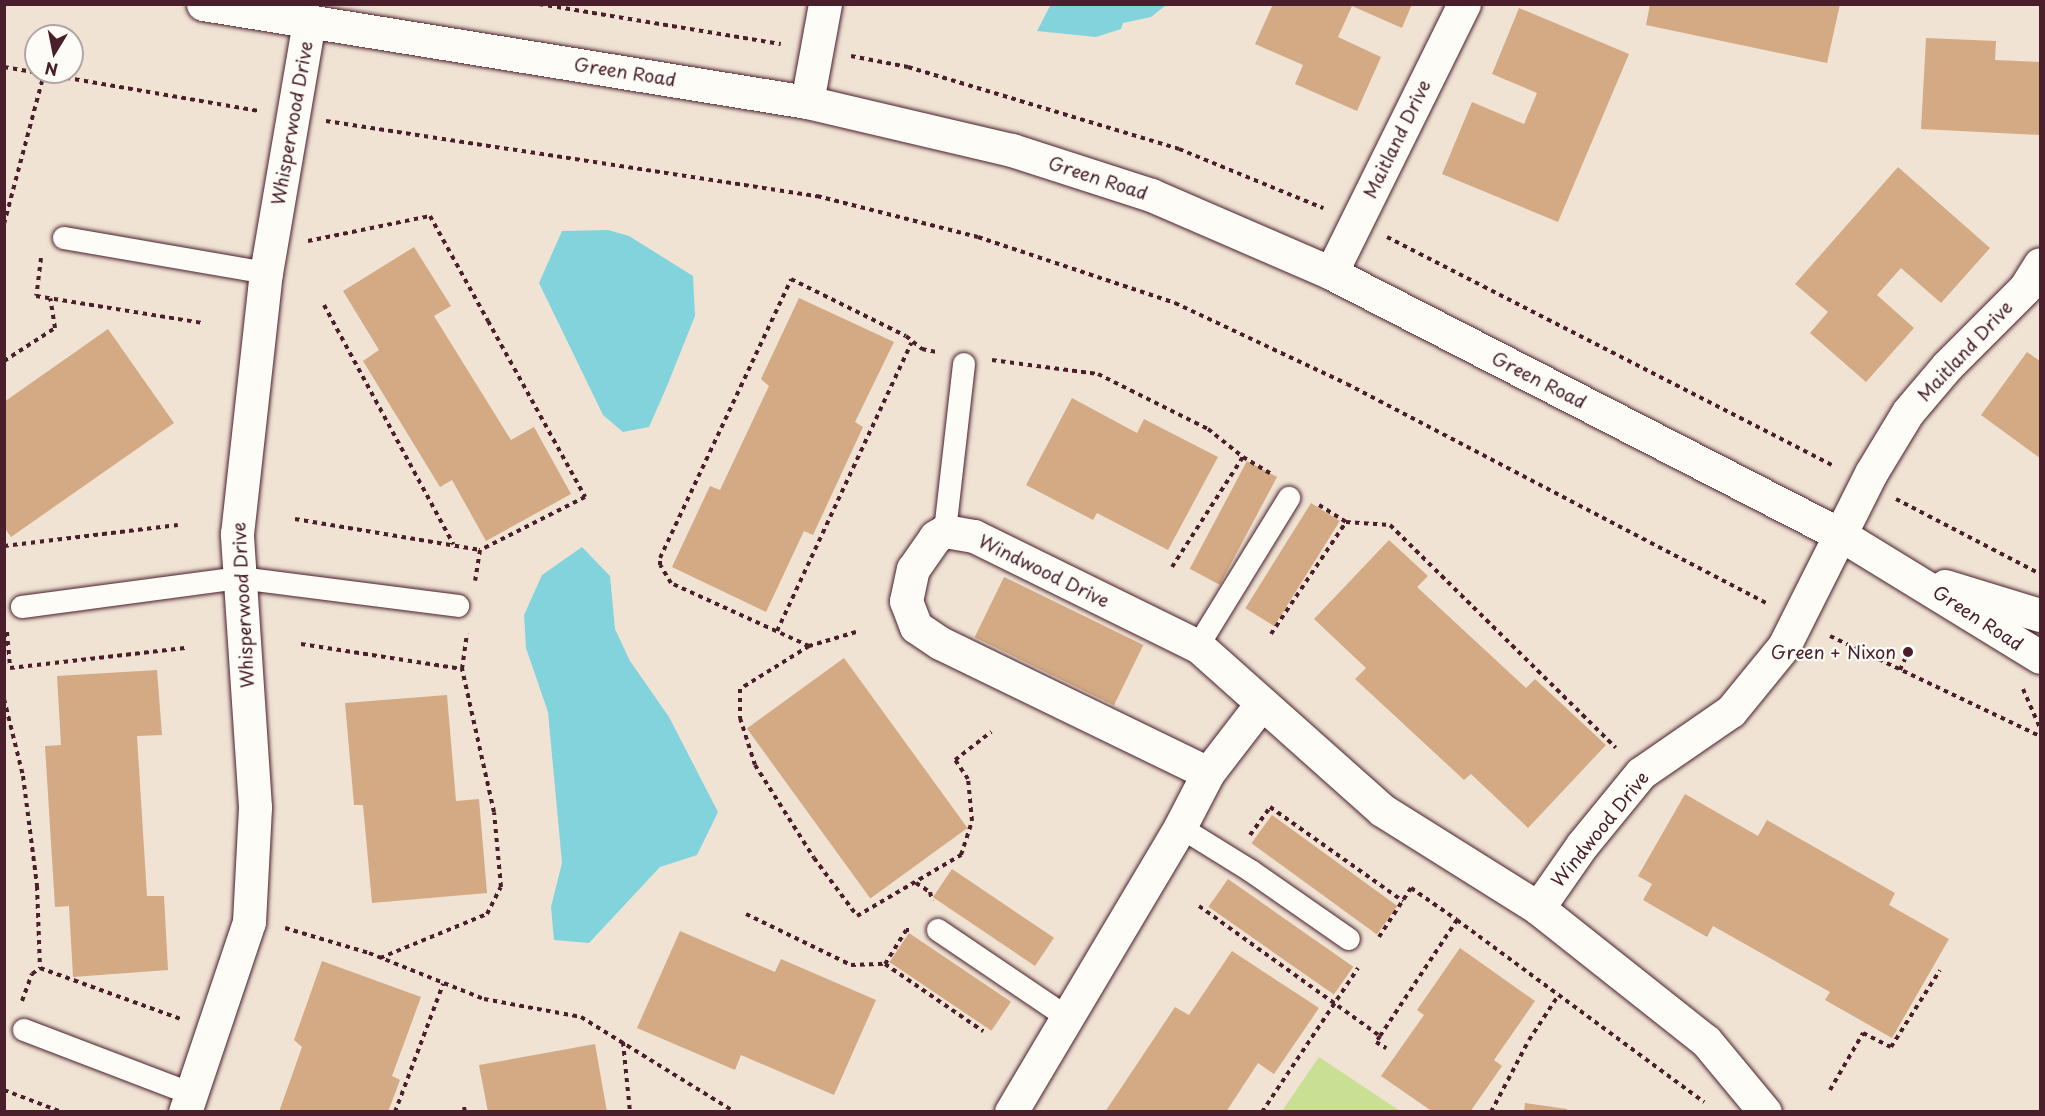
<!DOCTYPE html>
<html>
<head>
<meta charset="utf-8">
<style>
  body { margin:0 }
  #map { position:relative; width:2045px; height:1116px; overflow:hidden; background:#f0e3d4; font-family:"Playpen Sans",sans-serif }
  div>[style] { position:absolute }
  [style*='--x'] { left:calc(var(--x)*1px); top:calc(var(--y)*1px); width:calc(var(--w)*1px); rotate:calc(var(--a)*1deg) }
  .green>* { inset:0; background:#c9df94 }
  .water>* { inset:0; background:#82d3dc }
  .building>* { inset:0; background:#d3aa84; transform-origin:0 0 }
  .path>* { height:4px; margin-top:-2px; transform-origin:0; background:repeating-linear-gradient(90deg,#4a1f2b 0 4.5px,transparent 0 9px) }
  .roads { filter:drop-shadow(0 0 2px #4a1f2b) drop-shadow(0 0 2px #4a1f2b) }
  .lane>* { height:22px; margin:-11px; padding:0 11px; transform-origin:11px; border-radius:11px; background:#fdfcf7 }
  .street>* { height:33px; margin:-16.5px; padding:0 16.5px; transform-origin:16.5px; border-radius:16.5px; background:#fdfcf7 }
  .secondary>* { height:33px; margin:-16.5px; padding:0 16.5px; transform-origin:16.5px; border-radius:16.5px; background:#fdfcf7 }
  .dots>* { width:16px; height:16px; translate:-50% -50%; box-sizing:border-box; border:3px solid #fdfcf7; border-radius:50% }
  span { translate:-50% -50%; white-space:nowrap; text-align:center; line-height:1.15; -webkit-text-stroke:4.5px #fdfcf7; paint-order:stroke }
  .street-label { font-size:18px; color:#4a1f2b }
  .poi-label { font-size:18px; color:#4a1f2b }
  .right { translate:-100% -50%; text-align:right }
  .frame { position:absolute; inset:0; border:6px solid #4a1f2b; pointer-events:none }
  .north { position:absolute; left:24px; top:24px; width:60px; height:60px; box-sizing:border-box; background:#fdfcf7; border:2px solid #b5a4a5; border-radius:50%; rotate:190deg; font-size:16px; font-weight:700; line-height:24px; text-align:center; color:#4a1f2b }
  .north::after { content:''; display:block; margin:auto; width:21px; height:27px; background:#4a1f2b; clip-path:polygon(50% 0,100% 100%,50% 72%,0 100%) }
</style>
</head>
<body>
<div id="map">
  <div class="green">
    <div style="clip-path:polygon(1319px 1057px,1400px 1111px,1282px 1111px)"></div>
  </div>
  <div class="water">
    <div style="clip-path:polygon(1051px 4px,1166px 4px,1166px 5px,1151px 17px,1123px 23px,1121px 29px,1096px 37px,1037px 31px)"></div>
    <div style="clip-path:polygon(608px 230px,629px 236px,693px 276px,695px 316px,667px 386px,649px 427px,623px 432px,603px 415px,539px 283px,562px 231px)"></div>
    <div style="clip-path:polygon(582px 547px,610px 576px,615px 629px,630px 661px,669px 717px,718px 812px,697px 855px,660px 867px,589px 943px,554px 940px,551px 907px,562px 863px,548px 712px,526px 648px,524px 615px,542px 575px)"></div>
  </div>
  <div class="building">
    <div style="clip-path:polygon(1273px 4px,1412px 4px,1402px 28px,1352px 6px,1338px 37px,1381px 57px,1357px 111px,1295px 84px,1303px 65px,1255px 44px)"></div>
    <div style="clip-path:polygon(1650px 4px,1840px 4px,1827px 63px,1646px 25px)"></div>
    <div style="clip-path:polygon(1519px 8px,1629px 54px,1558px 222px,1442px 174px,1472px 102px,1524px 124px,1537px 93px,1492px 74px)"></div>
    <div style="clip-path:polygon(1926px 38px,1996px 41px,1995px 60px,2040px 62px,2040px 135px,1921px 129px)"></div>
    <div style="clip-path:polygon(1898px 167px,1990px 248px,1941px 303px,1901px 268px,1877px 295px,1914px 328px,1866px 382px,1810px 333px,1828px 312px,1795px 284px)"></div>
    <div style="clip-path:polygon(414px 247px,451px 306px,434px 316px,511px 440px,534px 427px,571px 494px,486px 541px,452px 480px,440px 487px,363px 361px,379px 350px,343px 291px)"></div>
    <div style="clip-path:polygon(799px 298px,894px 342px,855px 422px,863px 427px,813px 535px,804px 531px,766px 612px,672px 567px,710px 486px,720px 490px,769px 386px,761px 379px)"></div>
    <div style="clip-path:polygon(108px 329px,174px 423px,11px 537px,4px 527px,4px 402px)"></div>
    <div style="clip-path:polygon(2027px 352px,2040px 361px,2040px 458px,1981px 415px)"></div>
    <div style="clip-path:polygon(1072px 398px,1137px 433px,1144px 419px,1218px 457px,1168px 550px,1097px 513px,1093px 520px,1026px 485px)"></div>
    <div style="left:1247px;top:461px;width:34px;height:122px;rotate:28deg"></div>
    <div style="left:1311px;top:503px;width:34px;height:124px;rotate:32deg"></div>
    <div style="clip-path:polygon(1389px 540px,1428px 576px,1417px 587px,1526px 688px,1535px 679px,1606px 745px,1528px 828px,1471px 774px,1464px 780px,1355px 679px,1366px 668px,1314px 619px)"></div>
    <div style="left:1004px;top:577px;width:155px;height:67px;rotate:26deg"></div>
    <div style="left:844px;top:658px;width:210px;height:120px;rotate:54deg"></div>
    <div style="clip-path:polygon(157px 670px,162px 735px,137px 736px,147px 896px,164px 896px,168px 970px,73px 977px,69px 906px,55px 907px,45px 746px,61px 745px,57px 676px)"></div>
    <div style="clip-path:polygon(447px 695px,456px 801px,479px 799px,487px 893px,372px 903px,363px 805px,354px 805px,345px 703px)"></div>
    <div style="clip-path:polygon(1685px 794px,1758px 836px,1767px 820px,1895px 893px,1889px 905px,1949px 939px,1892px 1038px,1825px 1000px,1830px 992px,1713px 926px,1707px 937px,1643px 900px,1652px 884px,1638px 876px)"></div>
    <div style="left:1272px;top:815px;width:155px;height:35px;rotate:36deg"></div>
    <div style="left:952px;top:869px;width:123px;height:34px;rotate:34deg"></div>
    <div style="left:1228px;top:879px;width:153px;height:34px;rotate:35deg"></div>
    <div style="clip-path:polygon(680px 931px,775px 972px,781px 959px,876px 1000px,834px 1095px,741px 1055px,735px 1070px,637px 1028px)"></div>
    <div style="left:909px;top:933px;width:123px;height:35px;rotate:34deg"></div>
    <div style="clip-path:polygon(1460px 948px,1535px 1001px,1494px 1060px,1502px 1066px,1470px 1112px,1433px 1112px,1381px 1076px,1424px 1015px,1417px 1010px)"></div>
    <div style="clip-path:polygon(1232px 951px,1319px 1008px,1274px 1074px,1258px 1063px,1226px 1112px,1105px 1112px,1175px 1007px,1189px 1015px)"></div>
    <div style="clip-path:polygon(322px 961px,421px 997px,392px 1076px,400px 1080px,388px 1112px,279px 1112px,302px 1047px,294px 1040px)"></div>
    <div style="clip-path:polygon(595px 1044px,607px 1112px,488px 1112px,479px 1065px)"></div>
    <div style="clip-path:polygon(1525px 1103px,1567px 1109px,1567px 1112px,1524px 1112px)"></div>
  </div>
  <div class="path">
    <div style="--x:539;--y:4;--w:245;--a:9.4"></div>
    <div style="--x:851;--y:56;--w:58;--a:10.9"></div>
    <div style="--x:908;--y:67;--w:283;--a:16.8"></div>
    <div style="--x:1179;--y:149;--w:156;--a:22.3"></div>
    <div style="--x:4;--y:67;--w:259;--a:9.8"></div>
    <div style="--x:326;--y:121;--w:497;--a:8.7"></div>
    <div style="--x:817;--y:196;--w:166;--a:14.3"></div>
    <div style="--x:978;--y:237;--w:208;--a:18.5"></div>
    <div style="--x:1175;--y:303;--w:190;--a:25.2"></div>
    <div style="--x:1347;--y:384;--w:474;--a:27.6"></div>
    <div style="--x:4;--y:224;--w:155;--a:-75.1"></div>
    <div style="--x:1387;--y:237;--w:502;--a:27.13"></div>
    <div style="--x:308;--y:241;--w:125;--a:-11.6"></div>
    <div style="--x:430;--y:216;--w:120;--a:61.1"></div>
    <div style="--x:488;--y:321;--w:201;--a:61.1"></div>
    <div style="--x:585;--y:497;--w:118;--a:153.2"></div>
    <div style="--x:41;--y:258;--w:38;--a:97"></div>
    <div style="--x:36;--y:296;--w:168;--a:9.2"></div>
    <div style="--x:324;--y:305;--w:272;--a:61.6"></div>
    <div style="--x:992;--y:360;--w:107;--a:7.5"></div>
    <div style="--x:1098;--y:374;--w:123;--a:26.6"></div>
    <div style="--x:1208;--y:429;--w:45;--a:38.7"></div>
    <div style="--x:1243;--y:457;--w:35;--a:31"></div>
    <div style="--x:4;--y:361;--w:61;--a:-32.9"></div>
    <div style="--x:55;--y:328;--w:30;--a:-99"></div>
    <div style="--x:1896;--y:499;--w:162;--a:27.5"></div>
    <div style="--x:1319;--y:505;--w:32;--a:32"></div>
    <div style="--x:295;--y:519;--w:188;--a:9.5"></div>
    <div style="--x:480;--y:550;--w:31;--a:99"></div>
    <div style="--x:4;--y:546;--w:175;--a:-6.9"></div>
    <div style="--x:1172;--y:567;--w:131;--a:-57.2"></div>
    <div style="--x:777;--y:631;--w:318;--a:-65"></div>
    <div style="--x:7;--y:632;--w:36;--a:85"></div>
    <div style="--x:10;--y:668;--w:176;--a:-6.5"></div>
    <div style="--x:856;--y:632;--w:49;--a:163.4"></div>
    <div style="--x:809;--y:646;--w:152;--a:-155.5"></div>
    <div style="--x:671;--y:583;--w:21;--a:-121"></div>
    <div style="--x:660;--y:565;--w:7;--a:-90"></div>
    <div style="--x:660;--y:558;--w:308;--a:-64.8"></div>
    <div style="--x:791;--y:279;--w:128;--a:26.4"></div>
    <div style="--x:906;--y:336;--w:21;--a:39"></div>
    <div style="--x:922;--y:349;--w:14;--a:12"></div>
    <div style="--x:1271;--y:634;--w:135;--a:-56.2"></div>
    <div style="--x:1346;--y:522;--w:44;--a:3.9"></div>
    <div style="--x:1390;--y:525;--w:317;--a:44.6"></div>
    <div style="--x:1830;--y:636;--w:233;--a:25.5"></div>
    <div style="--x:301;--y:644;--w:163;--a:8.8"></div>
    <div style="--x:809;--y:646;--w:81;--a:148.1"></div>
    <div style="--x:740;--y:689;--w:29;--a:90"></div>
    <div style="--x:740;--y:718;--w:49;--a:72.3"></div>
    <div style="--x:755;--y:765;--w:110;--a:57.6"></div>
    <div style="--x:814;--y:858;--w:72;--a:53.4"></div>
    <div style="--x:857;--y:916;--w:121;--a:-30.4"></div>
    <div style="--x:961;--y:855;--w:36;--a:-72"></div>
    <div style="--x:972;--y:821;--w:42;--a:-95.4"></div>
    <div style="--x:968;--y:779;--w:23;--a:-124"></div>
    <div style="--x:955;--y:760;--w:46;--a:-37.9"></div>
    <div style="--x:1900;--y:670;--w:20;--a:-66"></div>
    <div style="--x:2023;--y:689;--w:43;--a:66.4"></div>
    <div style="--x:4;--y:699;--w:79;--a:76.1"></div>
    <div style="--x:23;--y:776;--w:111;--a:82.7"></div>
    <div style="--x:37;--y:886;--w:82;--a:87.9"></div>
    <div style="--x:40;--y:968;--w:150;--a:19.9"></div>
    <div style="--x:1250;--y:835;--w:34;--a:-54"></div>
    <div style="--x:1270;--y:807;--w:163;--a:35.3"></div>
    <div style="--x:916;--y:883;--w:17;--a:33"></div>
    <div style="--x:930;--y:892;--w:9;--a:77"></div>
    <div style="--x:1199;--y:906;--w:223;--a:35.7"></div>
    <div style="--x:1380;--y:1036;--w:139;--a:-56.4"></div>
    <div style="--x:1457;--y:920;--w:307;--a:36.4"></div>
    <div style="--x:746;--y:914;--w:117;--a:25.9"></div>
    <div style="--x:851;--y:965;--w:34;--a:-2"></div>
    <div style="--x:885;--y:964;--w:119;--a:34.4"></div>
    <div style="--x:285;--y:928;--w:88;--a:16.6"></div>
    <div style="--x:369;--y:953;--w:124;--a:21.8"></div>
    <div style="--x:484;--y:999;--w:99;--a:10.5"></div>
    <div style="--x:581;--y:1017;--w:181;--a:31.7"></div>
    <div style="--x:1379;--y:937;--w:59;--a:-56.9"></div>
    <div style="--x:1411;--y:888;--w:56;--a:34.8"></div>
    <div style="--x:380;--y:958;--w:116;--a:-22.4"></div>
    <div style="--x:487;--y:914;--w:30;--a:-63"></div>
    <div style="--x:501;--y:887;--w:75;--a:-95.3"></div>
    <div style="--x:494;--y:812;--w:147;--a:-102.6"></div>
    <div style="--x:462;--y:669;--w:36;--a:-82"></div>
    <div style="--x:885;--y:964;--w:40;--a:-58"></div>
    <div style="--x:906;--y:930;--w:3;--a:0"></div>
    <div style="--x:22;--y:1001;--w:29;--a:-70"></div>
    <div style="--x:32;--y:974;--w:10;--a:-37"></div>
    <div style="--x:1380;--y:1036;--w:7;--a:124"></div>
    <div style="--x:1376;--y:1042;--w:12;--a:31"></div>
    <div style="--x:623;--y:1042;--w:70;--a:84.3"></div>
    <div style="--x:4;--y:1090;--w:62;--a:20.8"></div>
    <div style="--x:1830;--y:1090;--w:66;--a:-59.9"></div>
    <div style="--x:1863;--y:1033;--w:31;--a:27"></div>
    <div style="--x:1891;--y:1047;--w:91;--a:-57.5"></div>
    <div style="--x:464;--y:1107;--w:5;--a:79"></div>
    <div style="--x:395;--y:1112;--w:137;--a:-69.4"></div>
    <div style="--x:1262;--y:1112;--w:173;--a:-56.3"></div>
    <div style="--x:1491;--y:1112;--w:81;--a:-62.2"></div>
    <div style="--x:1529;--y:1040;--w:53;--a:-56.6"></div>
  </div>
  <div class="roads">
    <div class="lane">
      <div style="--x:64;--y:238;--w:205;--a:9.8"></div>
      <div style="--x:945;--y:531;--w:168;--a:-83.5"></div>
      <div style="--x:22;--y:607;--w:220;--a:-7.6"></div>
      <div style="--x:240;--y:578;--w:220;--a:7.3"></div>
      <div style="--x:1198;--y:646;--w:174;--a:-58.4"></div>
      <div style="--x:1180;--y:827;--w:84;--a:31.8"></div>
      <div style="--x:1251;--y:871;--w:119;--a:34.8"></div>
      <div style="--x:938;--y:930;--w:153;--a:34.1"></div>
      <div style="--x:24;--y:1030;--w:180;--a:20.9"></div>
    </div>
    <div class="street">
      <div style="--x:807;--y:102;--w:100;--a:-79.6"></div>
      <div style="--x:1331;--y:273;--w:300;--a:-63.7"></div>
      <div style="--x:1208;--y:773;--w:298;--a:-154.1"></div>
      <div style="--x:940;--y:643;--w:29;--a:-146"></div>
      <div style="--x:916;--y:627;--w:28;--a:-111"></div>
      <div style="--x:906;--y:601;--w:33;--a:-78"></div>
      <div style="--x:913;--y:569;--w:39;--a:-55"></div>
      <div style="--x:935;--y:537;--w:12;--a:-31"></div>
      <div style="--x:945;--y:531;--w:29;--a:10"></div>
      <div style="--x:974;--y:536;--w:250;--a:26.2"></div>
      <div style="--x:1198;--y:646;--w:246;--a:41.7"></div>
      <div style="--x:1382;--y:810;--w:184;--a:32.1"></div>
      <div style="--x:1538;--y:908;--w:214;--a:38.4"></div>
      <div style="--x:1706;--y:1041;--w:92;--a:50.3"></div>
      <div style="--x:1538;--y:908;--w:77;--a:-55.1"></div>
      <div style="--x:1582;--y:845;--w:93;--a:-50.7"></div>
      <div style="--x:1641;--y:773;--w:109;--a:-34.6"></div>
      <div style="--x:1731;--y:711;--w:84;--a:-50.8"></div>
      <div style="--x:1784;--y:646;--w:194;--a:-63.3"></div>
      <div style="--x:1871;--y:473;--w:71;--a:-58.8"></div>
      <div style="--x:1908;--y:412;--w:60;--a:-49.7"></div>
      <div style="--x:1947;--y:366;--w:110;--a:-45"></div>
      <div style="--x:2025;--y:288;--w:28;--a:-58"></div>
      <div style="--x:185;--y:1112;--w:200;--a:-71.4"></div>
      <div style="--x:249;--y:922;--w:115;--a:-87"></div>
      <div style="--x:255;--y:807;--w:274;--a:-93.8"></div>
      <div style="--x:237;--y:534;--w:263;--a:-83.7"></div>
      <div style="--x:266;--y:273;--w:255;--a:-80.3"></div>
      <div style="--x:1011;--y:1112;--w:331;--a:-59.3"></div>
      <div style="--x:1180;--y:827;--w:61;--a:-62.6"></div>
      <div style="--x:1208;--y:773;--w:88;--a:-52.4"></div>
    </div>
    <div class="secondary">
      <div style="--x:203;--y:4;--w:612;--a:9.22"></div>
      <div style="--x:807;--y:102;--w:211;--a:13.2"></div>
      <div style="--x:1012;--y:150;--w:146;--a:17.9"></div>
      <div style="--x:1151;--y:195;--w:196;--a:23.4"></div>
      <div style="--x:1331;--y:273;--w:573;--a:27.19"></div>
      <div style="--x:1841;--y:535;--w:233;--a:31.5"></div>
      <div style="--x:1945;--y:586;--w:99;--a:17"></div>
    </div>
  </div>
  <div class="dots">
    <div style="left:1908px;top:652px;background:#4a1f2b"></div>
  </div>
  <div class="street-label">
    <span style="left:625px;top:72px;rotate:9deg">Green Road</span>
    <span style="left:292px;top:123px;rotate:-80deg">Whisperwood Drive</span>
    <span style="left:1397px;top:139px;rotate:-64deg">Maitland Drive</span>
    <span style="left:1098px;top:178px;rotate:18deg">Green Road</span>
    <span style="left:1965px;top:351px;rotate:-47deg">Maitland Drive</span>
    <span style="left:1539px;top:380px;rotate:27deg">Green Road</span>
    <span style="left:1044px;top:571px;rotate:26deg">Windwood Drive</span>
    <span style="left:243px;top:605px;rotate:-93deg">Whisperwood Drive</span>
    <span style="left:1978px;top:618px;rotate:33deg">Green Road</span>
    <span style="left:1600px;top:829px;rotate:-51deg">Windwood Drive</span>
  </div>
  <div class="poi-label">
    <span class="right" style="left:1896px;top:652px">Green + Nixon</span>
  </div>
  <div class="frame"></div>
  <div class="north">N</div>
</div>
</body>
</html>
